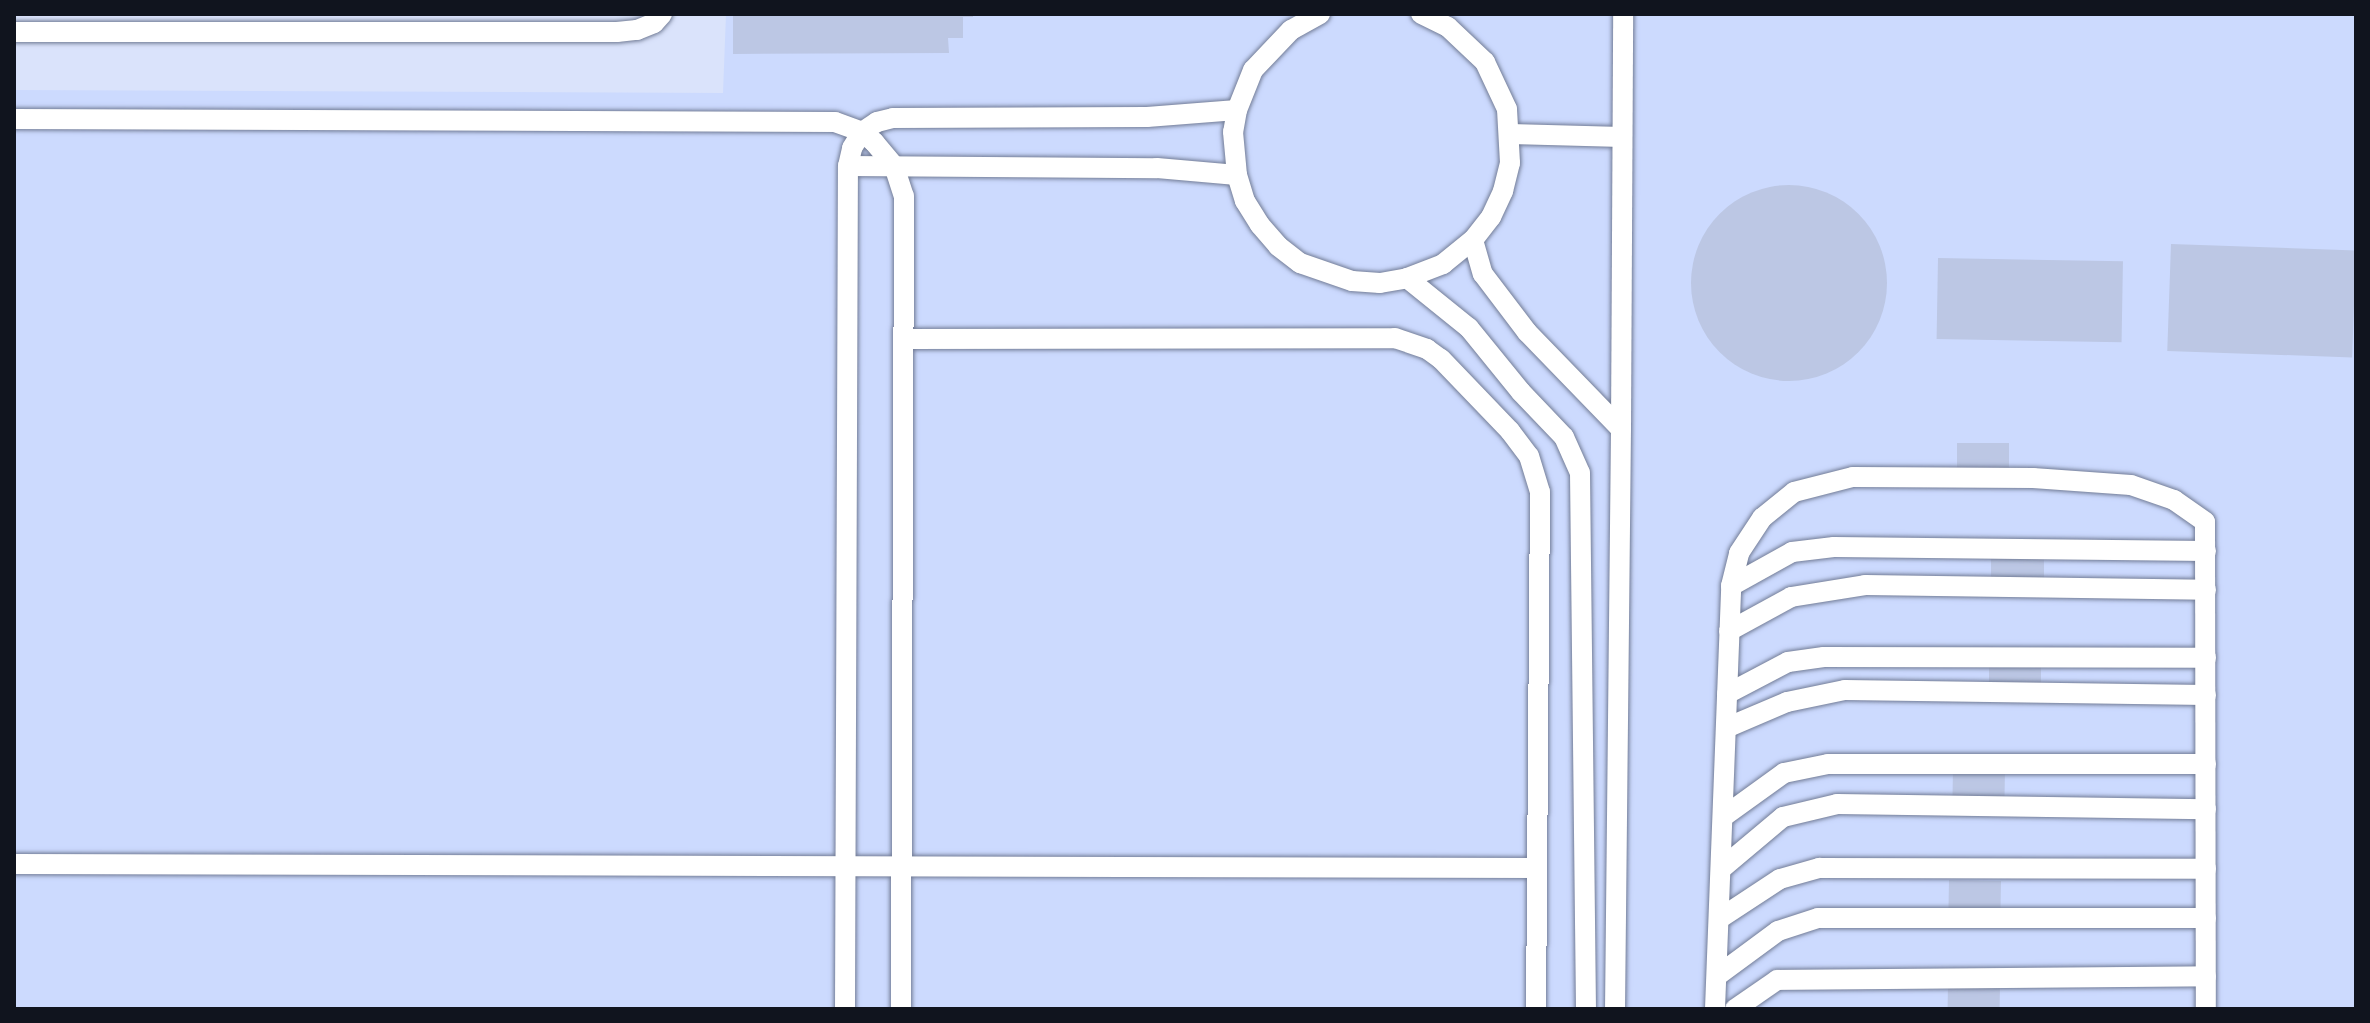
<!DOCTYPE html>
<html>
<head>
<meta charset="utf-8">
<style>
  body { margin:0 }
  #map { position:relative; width:2370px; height:1023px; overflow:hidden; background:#dae3fb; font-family:Mulish,sans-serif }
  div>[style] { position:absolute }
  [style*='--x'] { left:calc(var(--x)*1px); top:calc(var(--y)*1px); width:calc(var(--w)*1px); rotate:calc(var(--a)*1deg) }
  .built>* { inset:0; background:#ccdafe }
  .building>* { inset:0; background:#bcc7e4; transform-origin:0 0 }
  .round { border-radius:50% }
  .roads { filter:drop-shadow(0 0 2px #727c96) drop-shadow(0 0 2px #727c96) }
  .lane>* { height:20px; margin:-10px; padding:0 10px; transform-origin:10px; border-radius:10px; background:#fff }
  span { translate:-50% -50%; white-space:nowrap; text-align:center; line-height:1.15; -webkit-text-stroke:6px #fff; paint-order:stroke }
  .frame { position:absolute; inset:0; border:16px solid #10141e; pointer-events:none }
</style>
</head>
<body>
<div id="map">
  <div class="built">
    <div style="clip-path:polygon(726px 14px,2356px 14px,2356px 1009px,14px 1009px,14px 90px,723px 93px)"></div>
  </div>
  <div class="building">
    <div style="clip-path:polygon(733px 14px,973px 14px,973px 17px,963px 17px,963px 38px,948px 38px,949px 53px,733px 54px)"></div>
    <div class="round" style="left:1691px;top:185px;width:196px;height:196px"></div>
    <div style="left:2171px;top:244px;width:185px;height:107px;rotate:2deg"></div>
    <div style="left:1938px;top:258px;width:185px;height:81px;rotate:1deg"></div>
    <div style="left:1957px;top:443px;width:52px;height:29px"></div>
    <div style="left:1991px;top:553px;width:53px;height:28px"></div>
    <div style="left:1989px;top:662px;width:52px;height:29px"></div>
    <div style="left:1953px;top:769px;width:52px;height:29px;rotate:1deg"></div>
    <div style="left:1949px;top:880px;width:52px;height:29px;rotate:1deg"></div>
    <div style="left:1948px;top:985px;width:52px;height:24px;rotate:1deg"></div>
  </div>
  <div class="roads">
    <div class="lane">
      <div style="--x:1320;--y:14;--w:33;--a:151"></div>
      <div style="--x:1291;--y:30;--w:55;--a:133.5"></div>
      <div style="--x:1253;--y:70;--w:43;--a:111.8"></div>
      <div style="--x:1237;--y:110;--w:22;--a:100"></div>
      <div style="--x:1233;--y:132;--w:43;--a:84.7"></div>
      <div style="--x:1237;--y:175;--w:27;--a:73"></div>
      <div style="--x:1245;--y:201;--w:28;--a:58"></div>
      <div style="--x:1260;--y:225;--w:28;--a:49"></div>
      <div style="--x:1278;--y:246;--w:28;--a:38"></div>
      <div style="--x:1300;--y:263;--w:55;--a:19.1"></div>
      <div style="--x:1352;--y:281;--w:28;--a:4"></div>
      <div style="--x:1380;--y:283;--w:27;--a:-10"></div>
      <div style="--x:1407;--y:278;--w:39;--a:-21"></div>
      <div style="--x:1443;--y:264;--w:38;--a:-39"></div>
      <div style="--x:1473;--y:240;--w:29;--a:-52"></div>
      <div style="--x:1491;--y:217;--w:29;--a:-65"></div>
      <div style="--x:1503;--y:191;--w:29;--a:-76"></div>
      <div style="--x:1510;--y:163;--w:54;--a:-93.2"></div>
      <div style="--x:1507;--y:109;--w:52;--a:-115.1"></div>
      <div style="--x:1485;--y:62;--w:51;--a:-136.6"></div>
      <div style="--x:1448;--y:27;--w:30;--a:-154"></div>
      <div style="--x:14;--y:32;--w:603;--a:0"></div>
      <div style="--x:617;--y:32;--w:20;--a:-6"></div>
      <div style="--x:637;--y:30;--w:18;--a:-22"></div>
      <div style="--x:654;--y:23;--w:12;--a:-48"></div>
      <div style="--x:14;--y:119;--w:821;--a:0.21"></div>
      <div style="--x:835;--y:122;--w:29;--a:20"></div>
      <div style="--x:862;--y:132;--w:16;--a:40"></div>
      <div style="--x:874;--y:142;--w:31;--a:50"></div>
      <div style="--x:894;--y:166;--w:32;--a:72"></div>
      <div style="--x:904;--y:196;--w:813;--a:90.21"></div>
      <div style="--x:1511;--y:134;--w:111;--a:1.5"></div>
      <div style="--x:848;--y:166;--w:309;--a:0.4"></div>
      <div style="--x:1157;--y:168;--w:80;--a:5"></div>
      <div style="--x:1473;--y:240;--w:35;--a:74"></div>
      <div style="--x:1483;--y:274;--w:73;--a:52.8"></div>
      <div style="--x:1527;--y:332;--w:135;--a:45.9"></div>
      <div style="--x:1621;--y:429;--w:580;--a:90.59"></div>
      <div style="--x:1407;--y:278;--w:80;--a:38.9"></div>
      <div style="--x:1469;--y:328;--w:82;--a:50.9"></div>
      <div style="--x:1521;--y:392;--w:62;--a:46.3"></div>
      <div style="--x:1564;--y:437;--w:39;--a:66"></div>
      <div style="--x:1580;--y:473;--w:536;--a:89.36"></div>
      <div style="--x:905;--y:339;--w:490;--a:-0.1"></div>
      <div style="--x:1395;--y:338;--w:34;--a:19"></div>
      <div style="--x:1427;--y:349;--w:17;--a:36"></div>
      <div style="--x:1441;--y:359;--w:100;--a:46.2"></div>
      <div style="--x:1510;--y:431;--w:31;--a:53"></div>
      <div style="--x:1529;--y:456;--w:38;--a:73"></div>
      <div style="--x:1540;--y:492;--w:517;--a:90.44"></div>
      <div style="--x:1621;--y:429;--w:415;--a:-89.7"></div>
      <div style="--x:1731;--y:586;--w:70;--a:-29.1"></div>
      <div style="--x:1792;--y:552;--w:42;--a:-6.8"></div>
      <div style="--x:1834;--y:547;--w:372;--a:0.6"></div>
      <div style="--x:1729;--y:631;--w:71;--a:-28.7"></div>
      <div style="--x:1791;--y:597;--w:75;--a:-9.2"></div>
      <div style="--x:1865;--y:585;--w:341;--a:0.8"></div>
      <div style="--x:1727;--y:694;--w:69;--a:-27.7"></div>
      <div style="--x:1788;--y:662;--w:36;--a:-8"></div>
      <div style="--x:1824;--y:657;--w:382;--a:0.1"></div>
      <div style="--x:1726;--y:728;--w:66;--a:-23.1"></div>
      <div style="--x:1787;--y:702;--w:59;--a:-11.7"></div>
      <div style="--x:1845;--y:690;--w:361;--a:0.8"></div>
      <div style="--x:1723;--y:817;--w:75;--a:-35.8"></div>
      <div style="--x:1784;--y:773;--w:45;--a:-11.6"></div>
      <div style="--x:1828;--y:764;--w:378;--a:0"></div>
      <div style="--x:14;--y:864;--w:1523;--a:0.15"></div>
      <div style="--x:1721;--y:869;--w:81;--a:-40"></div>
      <div style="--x:1783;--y:817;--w:56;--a:-13.5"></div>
      <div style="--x:1837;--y:804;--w:369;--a:0.8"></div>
      <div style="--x:1719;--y:919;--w:73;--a:-33.3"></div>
      <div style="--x:1780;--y:879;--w:41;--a:-15.8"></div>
      <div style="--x:1819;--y:868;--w:387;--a:0.1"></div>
      <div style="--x:1717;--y:976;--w:76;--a:-36.4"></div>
      <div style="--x:1778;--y:931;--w:42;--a:-18"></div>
      <div style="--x:1818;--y:918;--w:388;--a:0"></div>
      <div style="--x:845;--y:1009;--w:843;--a:-89.8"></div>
      <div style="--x:848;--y:166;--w:18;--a:-77"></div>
      <div style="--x:852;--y:148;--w:19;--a:-58"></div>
      <div style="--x:862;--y:132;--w:18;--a:-34"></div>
      <div style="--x:877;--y:122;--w:16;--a:-14"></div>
      <div style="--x:893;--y:118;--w:254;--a:-0.2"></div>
      <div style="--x:1147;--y:117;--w:90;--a:-4.4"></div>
      <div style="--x:1715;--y:1009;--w:423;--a:-87.8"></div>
      <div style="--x:1731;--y:586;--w:34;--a:-76"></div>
      <div style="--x:1739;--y:553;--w:42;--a:-56.7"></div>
      <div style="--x:1762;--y:518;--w:41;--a:-39.1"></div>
      <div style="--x:1794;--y:492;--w:61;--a:-14.3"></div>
      <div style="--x:1853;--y:477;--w:180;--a:0.3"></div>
      <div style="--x:2033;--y:478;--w:98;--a:4.1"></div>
      <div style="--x:2131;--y:485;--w:46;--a:19.2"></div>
      <div style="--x:2174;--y:500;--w:38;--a:35"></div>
      <div style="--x:2205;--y:522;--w:487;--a:89.9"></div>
      <div style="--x:1735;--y:1009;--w:51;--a:-34.6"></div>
      <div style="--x:1777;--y:980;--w:429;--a:-0.5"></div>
    </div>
  </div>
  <div class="frame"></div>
</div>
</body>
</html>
